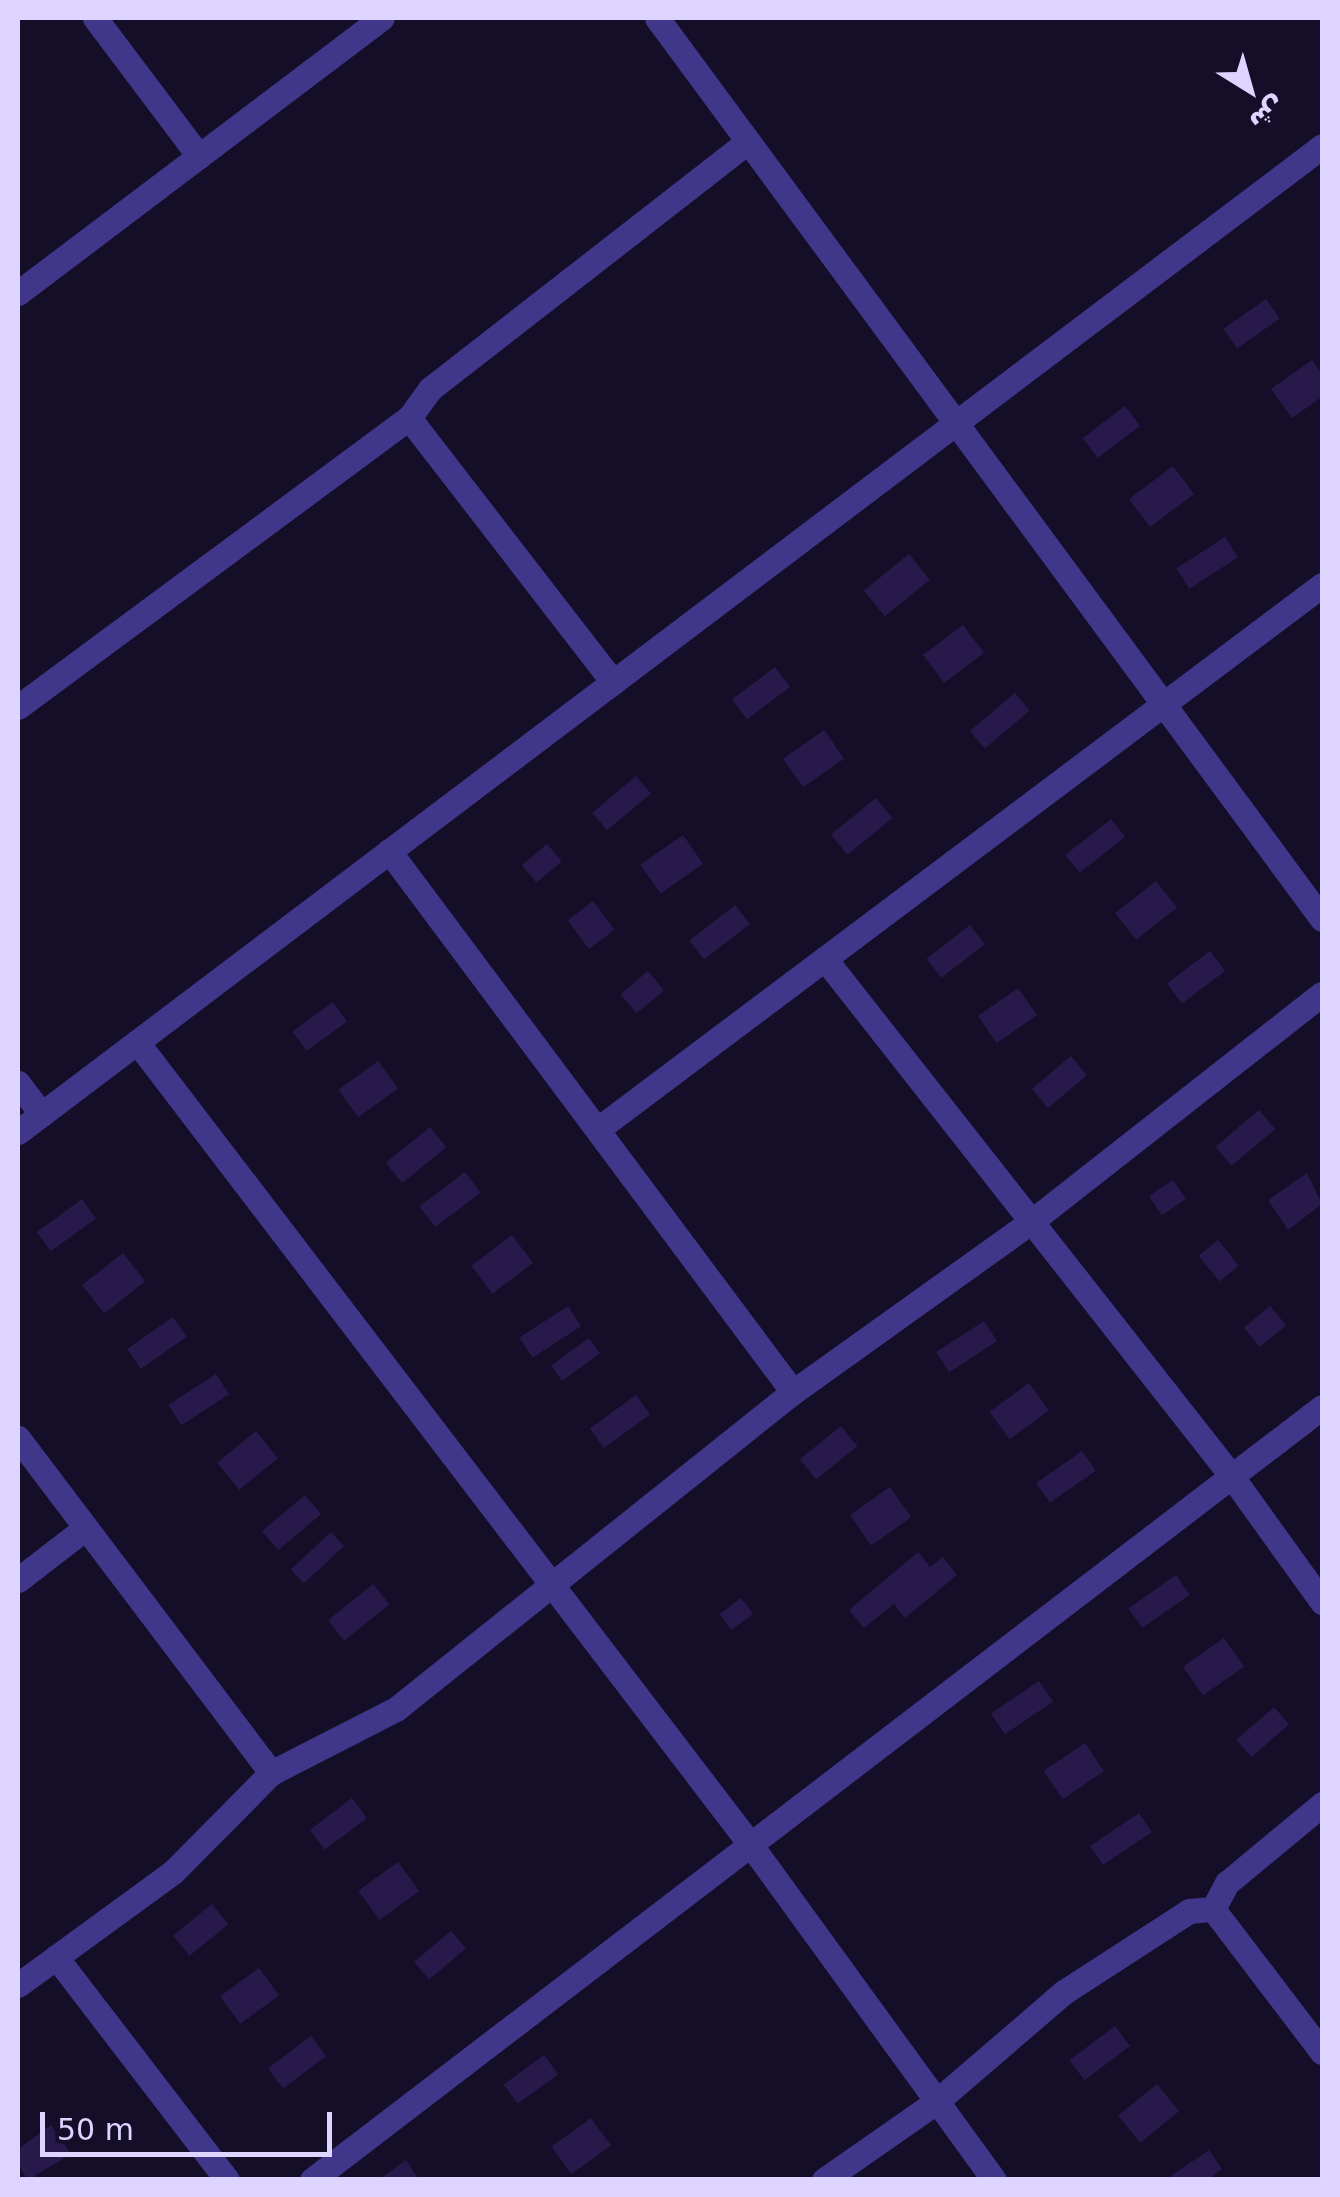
<!DOCTYPE html>
<html>
<head>
<meta charset="utf-8">
<style>
  body { margin:0 }
  #map { position:relative; width:1340px; height:2197px; overflow:hidden; background:#150e28; font-family:"DejaVu Sans",Vazirmatn,sans-serif }
  div>[style] { position:absolute }
  [style*='--x'] { left:calc(var(--x)*1px); top:calc(var(--y)*1px); width:calc(var(--w)*1px); rotate:calc(var(--a)*1deg) }
  .building>* { inset:0; background:#27194a; transform-origin:0 0 }
  .street>* { height:25px; margin:-12.5px; padding:0 12.5px; transform-origin:12.5px; border-radius:12.5px; background:#40368a }
  span { translate:-50% -50%; white-space:nowrap; text-align:center; line-height:1.15; -webkit-text-stroke:8px #150e28; paint-order:stroke }
  .frame { position:absolute; inset:0; border:20px solid #ddd5ff; pointer-events:none }
  .north { position:absolute; left:1200px; top:40px; width:100px; height:100px; -webkit-text-stroke:8px #150e28; paint-order:stroke; rotate:143deg; font-size:28px; font-weight:700; line-height:40px; text-align:center; color:#ddd5ff }
  .north::after { content:''; display:block; margin:auto; width:35px; height:45px; background:#ddd5ff; clip-path:polygon(50% 0,100% 100%,50% 72%,0 100%) }
  .scale { position:absolute; left:40px; top:2112px; width:292px; height:45px; box-sizing:border-box; border:5px solid #ddd5ff; border-top:0; padding-left:12px; font-size:30px; line-height:35px; white-space:nowrap; color:#ddd5ff; -webkit-text-stroke:8px #150e28; paint-order:stroke }
</style>
</head>
<body>
<div id="map">
  <div class="building">
    <div style="left:1266px;top:299px;width:24px;height:52px;rotate:55deg"></div>
    <div style="clip-path:polygon(1312px 360px,1322px 375px,1322px 397px,1292px 418px,1271px 389px)"></div>
    <div style="left:1125px;top:406px;width:25px;height:53px;rotate:53deg"></div>
    <div style="left:1173px;top:466px;width:35px;height:55px;rotate:53deg"></div>
    <div style="left:1225px;top:537px;width:24px;height:58px;rotate:57deg"></div>
    <div style="left:909px;top:554px;width:33px;height:58px;rotate:51deg"></div>
    <div style="left:963px;top:625px;width:35px;height:50px;rotate:53deg"></div>
    <div style="left:775px;top:667px;width:25px;height:54px;rotate:53deg"></div>
    <div style="left:1015px;top:693px;width:23px;height:59px;rotate:50deg"></div>
    <div style="left:824px;top:730px;width:35px;height:50px;rotate:55deg"></div>
    <div style="left:636px;top:776px;width:23px;height:57px;rotate:50deg"></div>
    <div style="left:876px;top:798px;width:26px;height:58px;rotate:51deg"></div>
    <div style="left:1111px;top:819px;width:23px;height:58px;rotate:52deg"></div>
    <div style="left:683px;top:835px;width:35px;height:52px;rotate:55deg"></div>
    <div style="left:547px;top:844px;width:23px;height:33px;rotate:50deg"></div>
    <div style="left:1156px;top:881px;width:34px;height:52px;rotate:52deg"></div>
    <div style="left:593px;top:901px;width:36px;height:32px;rotate:53deg"></div>
    <div style="left:735px;top:905px;width:24px;height:58px;rotate:52deg"></div>
    <div style="left:970px;top:925px;width:24px;height:55px;rotate:52deg"></div>
    <div style="left:1210px;top:951px;width:25px;height:54px;rotate:53deg"></div>
    <div style="left:648px;top:971px;width:25px;height:36px;rotate:50deg"></div>
    <div style="left:1018px;top:988px;width:33px;height:49px;rotate:55deg"></div>
    <div style="left:333px;top:1002px;width:24px;height:50px;rotate:54deg"></div>
    <div style="left:1071px;top:1056px;width:25px;height:51px;rotate:50deg"></div>
    <div style="left:378px;top:1061px;width:34px;height:49px;rotate:54deg"></div>
    <div style="left:1259px;top:1110px;width:25px;height:57px;rotate:50deg"></div>
    <div style="left:430px;top:1127px;width:26px;height:57px;rotate:51deg"></div>
    <div style="left:465px;top:1172px;width:26px;height:57px;rotate:53deg"></div>
    <div style="clip-path:polygon(1307px 1173px,1322px 1204px,1288px 1230px,1268px 1200px)"></div>
    <div style="left:1173px;top:1180px;width:23px;height:29px;rotate:56deg"></div>
    <div style="left:82px;top:1199px;width:24px;height:56px;rotate:54deg"></div>
    <div style="left:512px;top:1235px;width:35px;height:51px;rotate:53deg"></div>
    <div style="left:1218px;top:1240px;width:33px;height:25px;rotate:51deg"></div>
    <div style="left:123px;top:1253px;width:36px;height:52px;rotate:52deg"></div>
    <div style="left:568px;top:1306px;width:24px;height:58px;rotate:57deg"></div>
    <div style="left:1270px;top:1306px;width:25px;height:34px;rotate:50deg"></div>
    <div style="left:173px;top:1317px;width:24px;height:56px;rotate:55deg"></div>
    <div style="left:984px;top:1321px;width:24px;height:57px;rotate:57deg"></div>
    <div style="left:589px;top:1338px;width:19px;height:47px;rotate:54deg"></div>
    <div style="left:216px;top:1374px;width:24px;height:57px;rotate:57deg"></div>
    <div style="left:1029px;top:1383px;width:34px;height:49px;rotate:54deg"></div>
    <div style="left:636px;top:1395px;width:24px;height:57px;rotate:54deg"></div>
    <div style="left:841px;top:1426px;width:26px;height:53px;rotate:51deg"></div>
    <div style="left:256px;top:1431px;width:35px;height:50px;rotate:51deg"></div>
    <div style="left:1082px;top:1451px;width:24px;height:56px;rotate:55deg"></div>
    <div style="left:890px;top:1487px;width:37px;height:49px;rotate:55deg"></div>
    <div style="left:305px;top:1495px;width:25px;height:56px;rotate:50deg"></div>
    <div style="left:331px;top:1532px;width:19px;height:55px;rotate:47deg"></div>
    <div style="clip-path:polygon(918px 1552px,930px 1567px,943px 1557px,957px 1575px,905px 1618px,894px 1604px,864px 1628px,849px 1610px)"></div>
    <div style="left:1176px;top:1575px;width:24px;height:58px;rotate:55deg"></div>
    <div style="left:373px;top:1584px;width:26px;height:58px;rotate:51deg"></div>
    <div style="left:741px;top:1598px;width:20px;height:27px;rotate:53deg"></div>
    <div style="left:1224px;top:1638px;width:35px;height:50px;rotate:55deg"></div>
    <div style="left:1039px;top:1681px;width:25px;height:58px;rotate:56deg"></div>
    <div style="left:1274px;top:1707px;width:23px;height:50px;rotate:49deg"></div>
    <div style="left:1085px;top:1743px;width:34px;height:50px;rotate:56deg"></div>
    <div style="left:352px;top:1798px;width:25px;height:53px;rotate:53deg"></div>
    <div style="left:1139px;top:1813px;width:23px;height:59px;rotate:56deg"></div>
    <div style="left:398px;top:1862px;width:36px;height:49px;rotate:54deg"></div>
    <div style="left:212px;top:1904px;width:26px;height:50px;rotate:51deg"></div>
    <div style="left:451px;top:1931px;width:23px;height:48px;rotate:50deg"></div>
    <div style="left:259px;top:1968px;width:34px;height:48px;rotate:54deg"></div>
    <div style="left:1115px;top:2026px;width:25px;height:57px;rotate:53deg"></div>
    <div style="left:311px;top:2036px;width:25px;height:54px;rotate:53deg"></div>
    <div style="left:544px;top:2055px;width:24px;height:50px;rotate:54deg"></div>
    <div style="left:1157px;top:2084px;width:35px;height:50px;rotate:51deg"></div>
    <div style="left:591px;top:2118px;width:34px;height:49px;rotate:54deg"></div>
    <div style="clip-path:polygon(51px 2125px,71px 2154px,28px 2180px,18px 2165px,18px 2149px)"></div>
    <div style="clip-path:polygon(1209px 2150px,1222px 2169px,1207px 2180px,1165px 2180px)"></div>
    <div style="clip-path:polygon(406px 2160px,419px 2180px,378px 2180px)"></div>
  </div>
  <div class="street">
    <div style="--x:95;--y:18;--w:173;--a:53"></div>
    <div style="--x:657;--y:18;--w:1120;--a:53.57"></div>
    <div style="--x:18;--y:293;--w:456;--a:-37.1"></div>
    <div style="--x:409;--y:418;--w:334;--a:52.3"></div>
    <div style="--x:18;--y:707;--w:486;--a:-36.5"></div>
    <div style="--x:409;--y:418;--w:36;--a:-54"></div>
    <div style="--x:430;--y:389;--w:403;--a:-37.9"></div>
    <div style="--x:389;--y:851;--w:675;--a:53.25"></div>
    <div style="--x:825;--y:959;--w:655;--a:51.82"></div>
    <div style="--x:1230;--y:1474;--w:158;--a:54.3"></div>
    <div style="--x:137;--y:1042;--w:1009;--a:52.61"></div>
    <div style="--x:750;--y:1844;--w:415;--a:54"></div>
    <div style="--x:18;--y:1083;--w:39;--a:53"></div>
    <div style="--x:598;--y:1129;--w:906;--a:-36.92"></div>
    <div style="--x:18;--y:1132;--w:1635;--a:-37.09"></div>
    <div style="--x:18;--y:1438;--w:420;--a:52.9"></div>
    <div style="--x:18;--y:1580;--w:83;--a:-37.7"></div>
    <div style="--x:1213;--y:1909;--w:180;--a:52.7"></div>
    <div style="--x:1213;--y:1909;--w:30;--a:-62"></div>
    <div style="--x:1227;--y:1883;--w:124;--a:-39.7"></div>
    <div style="--x:56;--y:1957;--w:281;--a:52.5"></div>
    <div style="--x:18;--y:1985;--w:192;--a:-36.1"></div>
    <div style="--x:173;--y:1872;--w:139;--a:-45.3"></div>
    <div style="--x:271;--y:1773;--w:140;--a:-27.1"></div>
    <div style="--x:396;--y:1709;--w:508;--a:-38.61"></div>
    <div style="--x:793;--y:1392;--w:294;--a:-35.6"></div>
    <div style="--x:1032;--y:1221;--w:368;--a:-38.1"></div>
    <div style="--x:312;--y:2180;--w:1272;--a:-37.43"></div>
    <div style="--x:824;--y:2180;--w:136;--a:-34.9"></div>
    <div style="--x:936;--y:2102;--w:169;--a:-40.7"></div>
    <div style="--x:1064;--y:1992;--w:149;--a:-32.9"></div>
    <div style="--x:1189;--y:1911;--w:24;--a:-5"></div>
  </div>
  <div class="frame"></div>
  <div class="north">ش</div>
  <div class="scale">50 m</div>
</div>
</body>
</html>
